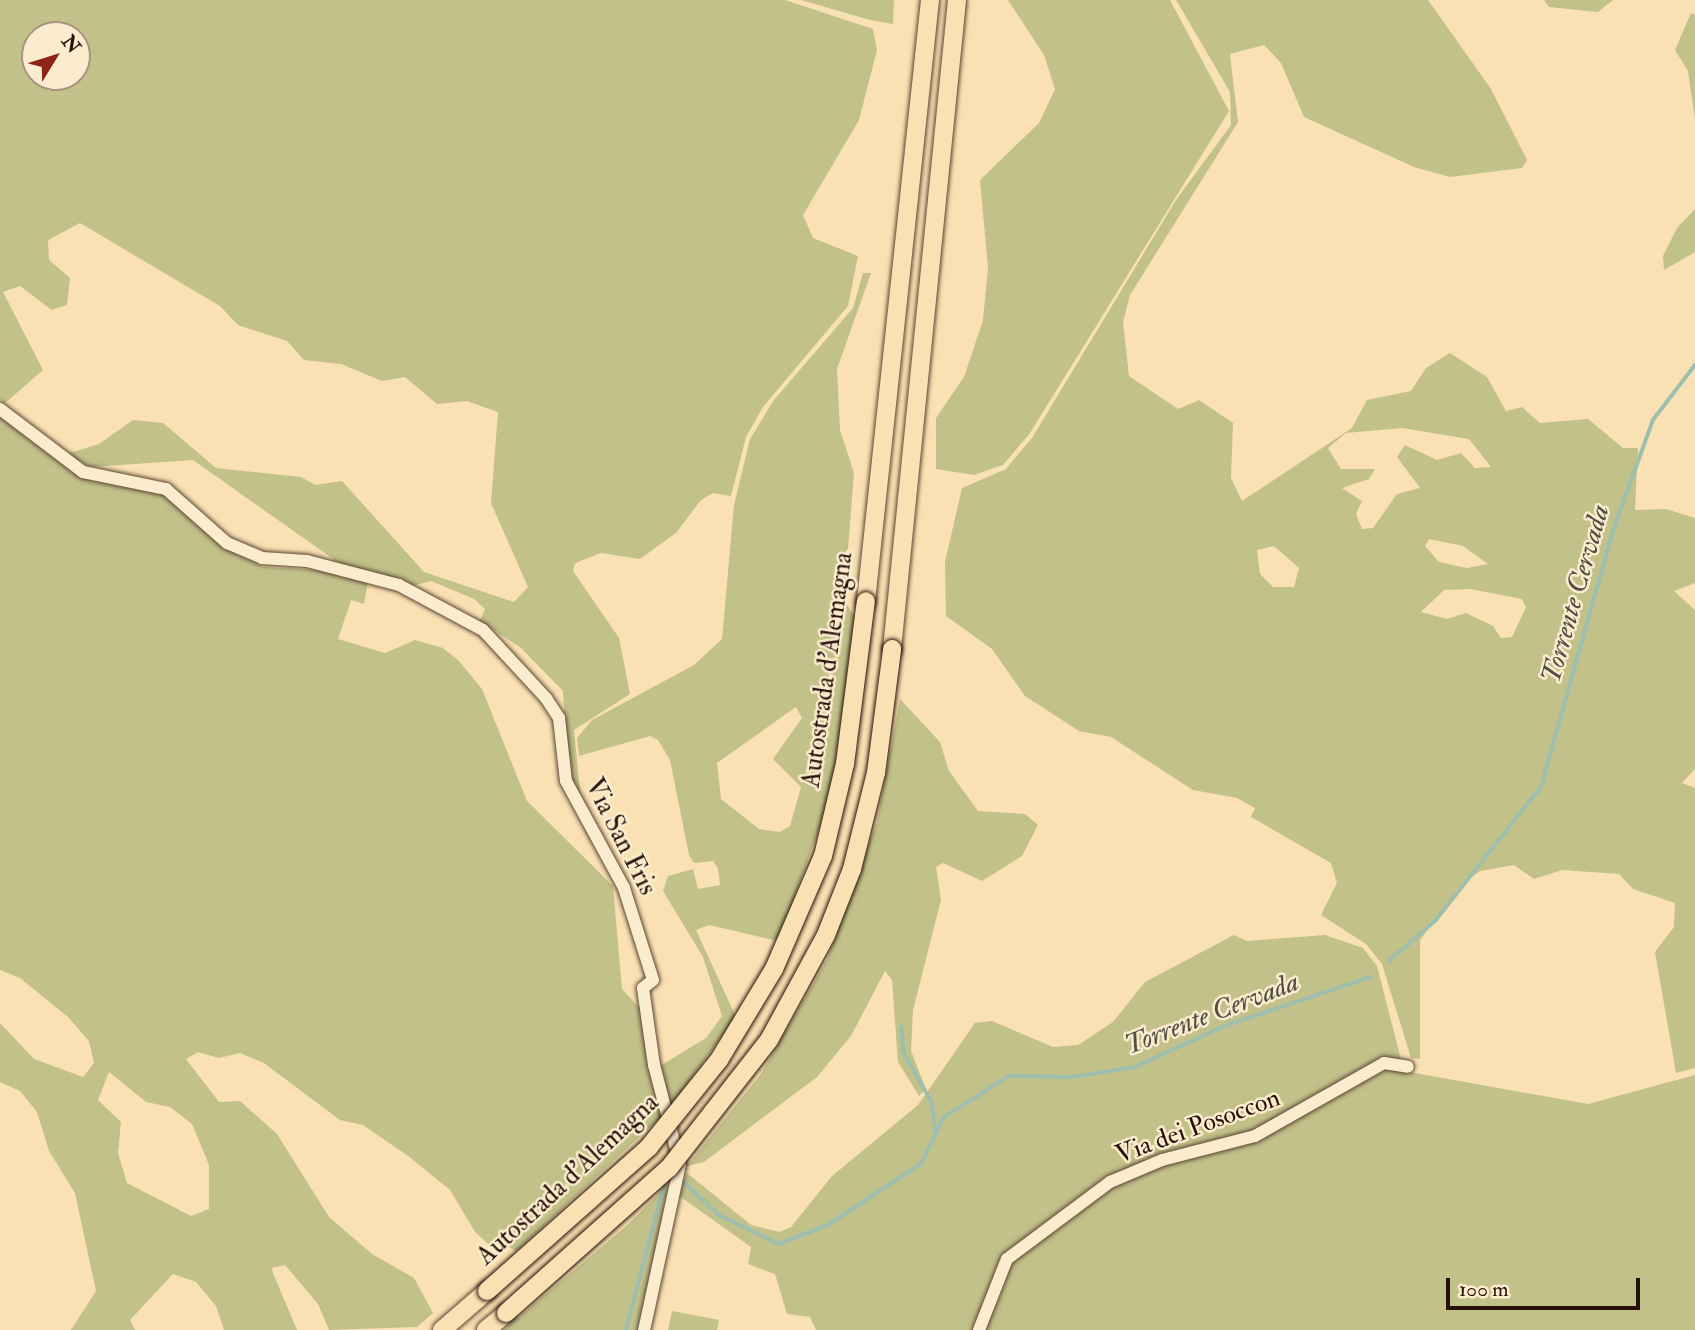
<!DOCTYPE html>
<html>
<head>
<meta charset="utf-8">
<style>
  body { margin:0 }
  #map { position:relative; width:1695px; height:1330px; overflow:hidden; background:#fae1b3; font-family:"IM FELL Double Pica",serif }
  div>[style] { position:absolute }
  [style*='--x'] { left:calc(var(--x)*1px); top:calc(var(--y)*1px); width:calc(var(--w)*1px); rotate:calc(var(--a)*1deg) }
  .green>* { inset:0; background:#c2c189 }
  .stream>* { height:3.5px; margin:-1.75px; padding:0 1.75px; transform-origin:1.75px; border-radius:1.75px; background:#9ebeae }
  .roads { filter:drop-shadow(0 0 2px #5b4534) drop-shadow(0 0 2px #5b4534) }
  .minor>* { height:12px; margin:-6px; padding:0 6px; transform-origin:6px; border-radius:6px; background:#fcecce }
  .highway>* { height:18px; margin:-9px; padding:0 9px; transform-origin:9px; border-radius:9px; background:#fae1b3 }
  .bridges { filter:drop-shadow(0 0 2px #261109) drop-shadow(0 0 2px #261109) }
  .highway-bridge>* { height:18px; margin:-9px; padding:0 9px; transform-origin:9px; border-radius:9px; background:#fae1b3 }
  span { translate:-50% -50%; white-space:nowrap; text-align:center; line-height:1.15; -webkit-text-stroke:5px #fcecce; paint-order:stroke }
  .street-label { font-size:26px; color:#261109 }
  .water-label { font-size:28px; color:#504e43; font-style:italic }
  .north { position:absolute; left:21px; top:21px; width:70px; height:70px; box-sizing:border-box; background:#fcecce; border:2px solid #a6947f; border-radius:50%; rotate:52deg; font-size:19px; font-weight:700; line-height:28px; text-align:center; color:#261109 }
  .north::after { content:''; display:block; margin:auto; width:24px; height:32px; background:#8f2418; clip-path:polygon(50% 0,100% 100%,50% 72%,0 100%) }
  .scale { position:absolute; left:1446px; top:1278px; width:194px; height:32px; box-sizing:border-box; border:4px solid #261109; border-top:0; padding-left:9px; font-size:21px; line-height:24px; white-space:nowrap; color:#261109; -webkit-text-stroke:5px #fcecce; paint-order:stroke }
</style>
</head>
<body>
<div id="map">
  <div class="green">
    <div style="clip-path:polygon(evenodd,0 0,785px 0,873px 29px,877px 50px,859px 120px,803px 215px,813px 238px,858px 256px,848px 306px,763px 407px,746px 437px,731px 496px,713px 493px,701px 500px,676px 533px,640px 559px,601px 553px,575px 563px,573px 571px,619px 638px,630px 694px,574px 730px,581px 802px,567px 764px,563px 691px,521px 648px,480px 621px,485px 609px,474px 599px,431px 581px,412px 586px,339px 563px,193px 460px,91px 467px,66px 454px,99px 444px,133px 420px,163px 423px,216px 468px,301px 477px,315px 485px,342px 481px,424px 572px,514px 602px,528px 587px,491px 503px,498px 412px,467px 401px,437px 404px,405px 377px,382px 381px,341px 364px,304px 360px,287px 341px,238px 325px,220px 306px,80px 223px,48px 240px,49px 260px,70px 278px,67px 305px,52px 310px,20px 286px,3px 292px,43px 370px,4px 404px,0 400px,0 0,35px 35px,77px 35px,77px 77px,35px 77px,35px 35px)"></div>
    <div style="clip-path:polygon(801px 0,894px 0,893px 24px,870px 20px)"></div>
    <div style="clip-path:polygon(1008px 0,1170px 0,1229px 111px,1030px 433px,1003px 465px,974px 475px,936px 469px,936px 418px,964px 377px,983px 320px,988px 268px,980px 180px,1039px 123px,1055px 89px,1044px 55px)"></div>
    <div style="clip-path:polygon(evenodd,1176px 0,1428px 0,1491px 89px,1527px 160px,1522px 168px,1450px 177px,1414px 167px,1304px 117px,1281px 63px,1264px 45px,1230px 54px,1238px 122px,1130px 295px,1123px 322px,1129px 376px,1178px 409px,1199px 400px,1233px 423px,1231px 478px,1242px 501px,1352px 428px,1367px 400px,1411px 391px,1426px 368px,1450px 353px,1487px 377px,1506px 411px,1522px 407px,1540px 423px,1588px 419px,1623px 448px,1638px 448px,1635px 510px,1666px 509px,1695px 518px,1695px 583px,1674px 591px,1695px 610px,1695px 769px,1682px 783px,1695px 788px,1695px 1068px,1676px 1073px,1655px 952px,1674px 927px,1675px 903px,1633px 889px,1619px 874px,1562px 870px,1534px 879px,1514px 865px,1480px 871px,1459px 887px,1420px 940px,1420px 1059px,1411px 1058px,1382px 964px,1366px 944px,1321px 915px,1337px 883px,1331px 863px,1251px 817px,1255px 808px,1237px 798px,1193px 790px,1111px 737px,1079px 731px,1025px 696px,992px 649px,946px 616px,945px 562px,962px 488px,1006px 469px,1032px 438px,1176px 200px,1231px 125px,1230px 92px,1176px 0,1402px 428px,1469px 439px,1491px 467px,1475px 468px,1461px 453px,1437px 460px,1405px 445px,1397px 457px,1420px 488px,1397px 494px,1373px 528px,1362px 529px,1356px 514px,1362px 501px,1342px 488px,1369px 479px,1375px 469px,1341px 469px,1328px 448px,1346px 433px,1402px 428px,1176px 0,1429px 539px,1463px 546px,1488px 564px,1467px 568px,1439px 562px,1425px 546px,1429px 539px,1176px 0,1274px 546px,1299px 568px,1294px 587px,1273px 587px,1260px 574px,1257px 550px,1274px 546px,1176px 0,1470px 589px,1522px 599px,1526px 607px,1512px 637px,1501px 638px,1493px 626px,1466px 613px,1447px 619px,1421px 612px,1444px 590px,1470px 589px)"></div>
    <div style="clip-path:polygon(1544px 0,1613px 0,1598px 12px,1549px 7px)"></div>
    <div style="clip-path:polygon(1691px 13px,1695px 15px,1695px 119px,1688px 71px,1675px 50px)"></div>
    <div style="clip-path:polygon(1695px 209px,1695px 252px,1664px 270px,1663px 256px,1677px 228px)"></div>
    <div style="clip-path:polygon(evenodd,863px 273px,871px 273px,837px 369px,840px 430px,854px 473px,844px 600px,857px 620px,829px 802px,778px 941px,709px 925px,696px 930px,736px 1017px,669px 1108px,660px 1066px,706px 1038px,722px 1016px,703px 957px,663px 891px,668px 876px,693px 869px,698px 889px,720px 885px,718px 868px,713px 861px,694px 863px,689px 855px,670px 760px,658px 740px,650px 736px,579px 756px,577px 738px,592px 720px,694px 665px,722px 639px,734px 505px,750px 439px,774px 400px,853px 308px,863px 273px,796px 707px,802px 718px,773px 759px,801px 787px,790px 826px,780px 832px,759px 829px,721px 799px,717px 763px,796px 707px)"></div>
    <div style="clip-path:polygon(evenodd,0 413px,78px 474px,168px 494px,222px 547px,264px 567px,320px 570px,368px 582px,364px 604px,351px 600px,338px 639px,385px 653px,415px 640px,443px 648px,459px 661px,482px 689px,527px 801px,613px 886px,622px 989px,647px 1016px,662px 1116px,516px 1251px,507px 1246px,497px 1252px,475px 1232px,450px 1190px,408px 1156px,363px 1125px,340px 1120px,264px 1063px,240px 1053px,219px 1058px,198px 1052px,186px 1059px,219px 1102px,240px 1101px,277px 1134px,329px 1217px,372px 1254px,414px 1278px,433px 1313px,417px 1327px,329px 1330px,318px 1304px,285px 1265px,272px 1268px,273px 1273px,297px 1330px,224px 1330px,216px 1306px,196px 1282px,173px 1274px,130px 1320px,135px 1330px,71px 1330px,96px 1291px,75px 1193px,49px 1151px,37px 1112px,20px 1091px,0 1082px,0 1023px,34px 1059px,83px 1077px,94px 1063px,89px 1041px,68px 1017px,20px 978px,0 970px,0 413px,109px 1072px,146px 1102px,170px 1107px,192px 1124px,209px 1165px,209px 1209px,191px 1216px,127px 1183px,118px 1153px,121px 1122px,98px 1100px,109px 1072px)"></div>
    <div style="clip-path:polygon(900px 699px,940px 742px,949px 771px,978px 811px,1025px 814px,1038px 825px,1022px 856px,982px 881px,943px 863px,936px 867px,941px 900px,913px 1010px,911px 1051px,926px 1089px,919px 1096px,898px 1062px,892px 980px,885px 971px,851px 1036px,817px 1077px,704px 1162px,687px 1166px,761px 1074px,827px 960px,877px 822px)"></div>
    <div style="clip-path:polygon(1234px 935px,1247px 941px,1325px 935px,1363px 948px,1377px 966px,1404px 1071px,1588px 1104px,1695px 1075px,1695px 1330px,816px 1330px,810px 1317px,787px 1314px,775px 1274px,748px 1264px,751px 1247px,678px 1195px,687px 1173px,751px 1225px,780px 1232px,791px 1227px,832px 1176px,918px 1105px,975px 1023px,992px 1021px,1053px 1047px,1078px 1045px,1113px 1022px,1145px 982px)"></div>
    <div style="clip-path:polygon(672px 1181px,641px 1330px,504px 1330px,625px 1227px)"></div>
    <div style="clip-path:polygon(672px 1311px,719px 1320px,717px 1330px,668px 1330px)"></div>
  </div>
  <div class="stream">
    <div style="--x:1389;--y:961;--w:61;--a:-41"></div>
    <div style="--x:1435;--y:921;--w:171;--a:-51.7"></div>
    <div style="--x:1541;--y:787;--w:266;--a:-74.3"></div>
    <div style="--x:1613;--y:531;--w:118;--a:-70.2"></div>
    <div style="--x:1653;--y:420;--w:69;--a:-52.6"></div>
    <div style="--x:902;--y:1027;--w:26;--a:86"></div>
    <div style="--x:904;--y:1053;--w:56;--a:60.3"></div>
    <div style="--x:932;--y:1102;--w:30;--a:82"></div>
    <div style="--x:684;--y:1182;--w:48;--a:43.3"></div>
    <div style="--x:719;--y:1215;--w:67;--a:25.8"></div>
    <div style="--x:779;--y:1244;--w:53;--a:-21.2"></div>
    <div style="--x:828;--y:1225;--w:111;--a:-33.3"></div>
    <div style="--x:921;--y:1164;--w:52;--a:-63.9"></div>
    <div style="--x:944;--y:1117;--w:77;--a:-32.2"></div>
    <div style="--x:1009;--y:1076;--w:63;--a:0.9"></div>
    <div style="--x:1072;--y:1077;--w:64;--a:-9"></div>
    <div style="--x:1135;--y:1067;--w:99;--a:-24.5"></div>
    <div style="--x:1225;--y:1026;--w:154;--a:-18.6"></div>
    <div style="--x:626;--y:1330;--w:151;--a:-75.4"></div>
  </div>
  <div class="roads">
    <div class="minor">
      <div style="--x:0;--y:409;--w:104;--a:37.2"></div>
      <div style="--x:83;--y:472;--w:85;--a:11.6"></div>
      <div style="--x:166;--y:489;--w:81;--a:41.5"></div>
      <div style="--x:227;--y:543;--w:38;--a:23"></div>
      <div style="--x:262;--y:558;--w:45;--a:3.8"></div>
      <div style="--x:307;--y:561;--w:95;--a:14.6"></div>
      <div style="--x:399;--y:585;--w:95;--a:28.2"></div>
      <div style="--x:483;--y:630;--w:93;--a:47.2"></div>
      <div style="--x:546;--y:698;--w:24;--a:57"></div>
      <div style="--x:559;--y:718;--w:63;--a:83.7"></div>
      <div style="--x:566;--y:781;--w:122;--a:61.5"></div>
      <div style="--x:624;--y:888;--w:96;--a:72.5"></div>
      <div style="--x:653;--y:980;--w:13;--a:141"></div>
      <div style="--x:643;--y:988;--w:78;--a:81.9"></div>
      <div style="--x:654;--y:1065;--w:102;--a:75.3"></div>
      <div style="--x:680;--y:1164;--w:170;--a:102.2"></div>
      <div style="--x:979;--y:1330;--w:76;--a:-68.5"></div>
      <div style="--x:1007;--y:1259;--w:129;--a:-36.8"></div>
      <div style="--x:1110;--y:1182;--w:56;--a:-22.9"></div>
      <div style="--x:1162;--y:1160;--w:96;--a:-14.5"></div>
      <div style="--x:1255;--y:1136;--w:148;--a:-29.5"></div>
      <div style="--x:1384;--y:1063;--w:24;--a:9"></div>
    </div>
    <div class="highway">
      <div style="--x:866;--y:601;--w:604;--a:-83.92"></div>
      <div style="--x:892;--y:649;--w:652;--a:-84.28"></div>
      <div style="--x:442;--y:1330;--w:60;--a:-40.9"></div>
      <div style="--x:486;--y:1330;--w:26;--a:-40"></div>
    </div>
  </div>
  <div class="bridges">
    <div class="highway-bridge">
      <div style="--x:487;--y:1291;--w:217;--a:-41.6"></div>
      <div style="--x:649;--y:1147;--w:112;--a:-51.2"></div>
      <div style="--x:719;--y:1060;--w:106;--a:-58.9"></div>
      <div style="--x:774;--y:969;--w:123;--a:-66.6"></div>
      <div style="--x:823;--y:856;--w:95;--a:-76.6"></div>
      <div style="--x:845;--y:764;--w:164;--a:-82.7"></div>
      <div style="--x:506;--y:1313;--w:218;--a:-41.7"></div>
      <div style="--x:669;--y:1168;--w:162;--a:-52"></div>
      <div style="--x:769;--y:1040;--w:119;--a:-61.5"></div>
      <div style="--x:826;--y:935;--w:71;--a:-68.5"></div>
      <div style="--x:852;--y:869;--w:99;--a:-76"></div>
      <div style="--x:876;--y:773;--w:125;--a:-82.6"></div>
    </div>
  </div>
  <div class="street-label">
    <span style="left:828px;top:670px;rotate:-82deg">Autostrada d'Alemagna</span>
    <span style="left:620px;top:837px;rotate:63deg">Via San Fris</span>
    <span style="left:1198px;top:1127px;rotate:-20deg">Via dei Posoccon</span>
    <span style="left:568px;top:1180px;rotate:-43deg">Autostrada d'Alemagna</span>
  </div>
  <div class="water-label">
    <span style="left:1576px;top:594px;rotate:-74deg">Torrente Cervada</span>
    <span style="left:1212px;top:1014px;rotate:-21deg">Torrente Cervada</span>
  </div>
  <div class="north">N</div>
  <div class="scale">100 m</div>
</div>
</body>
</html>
